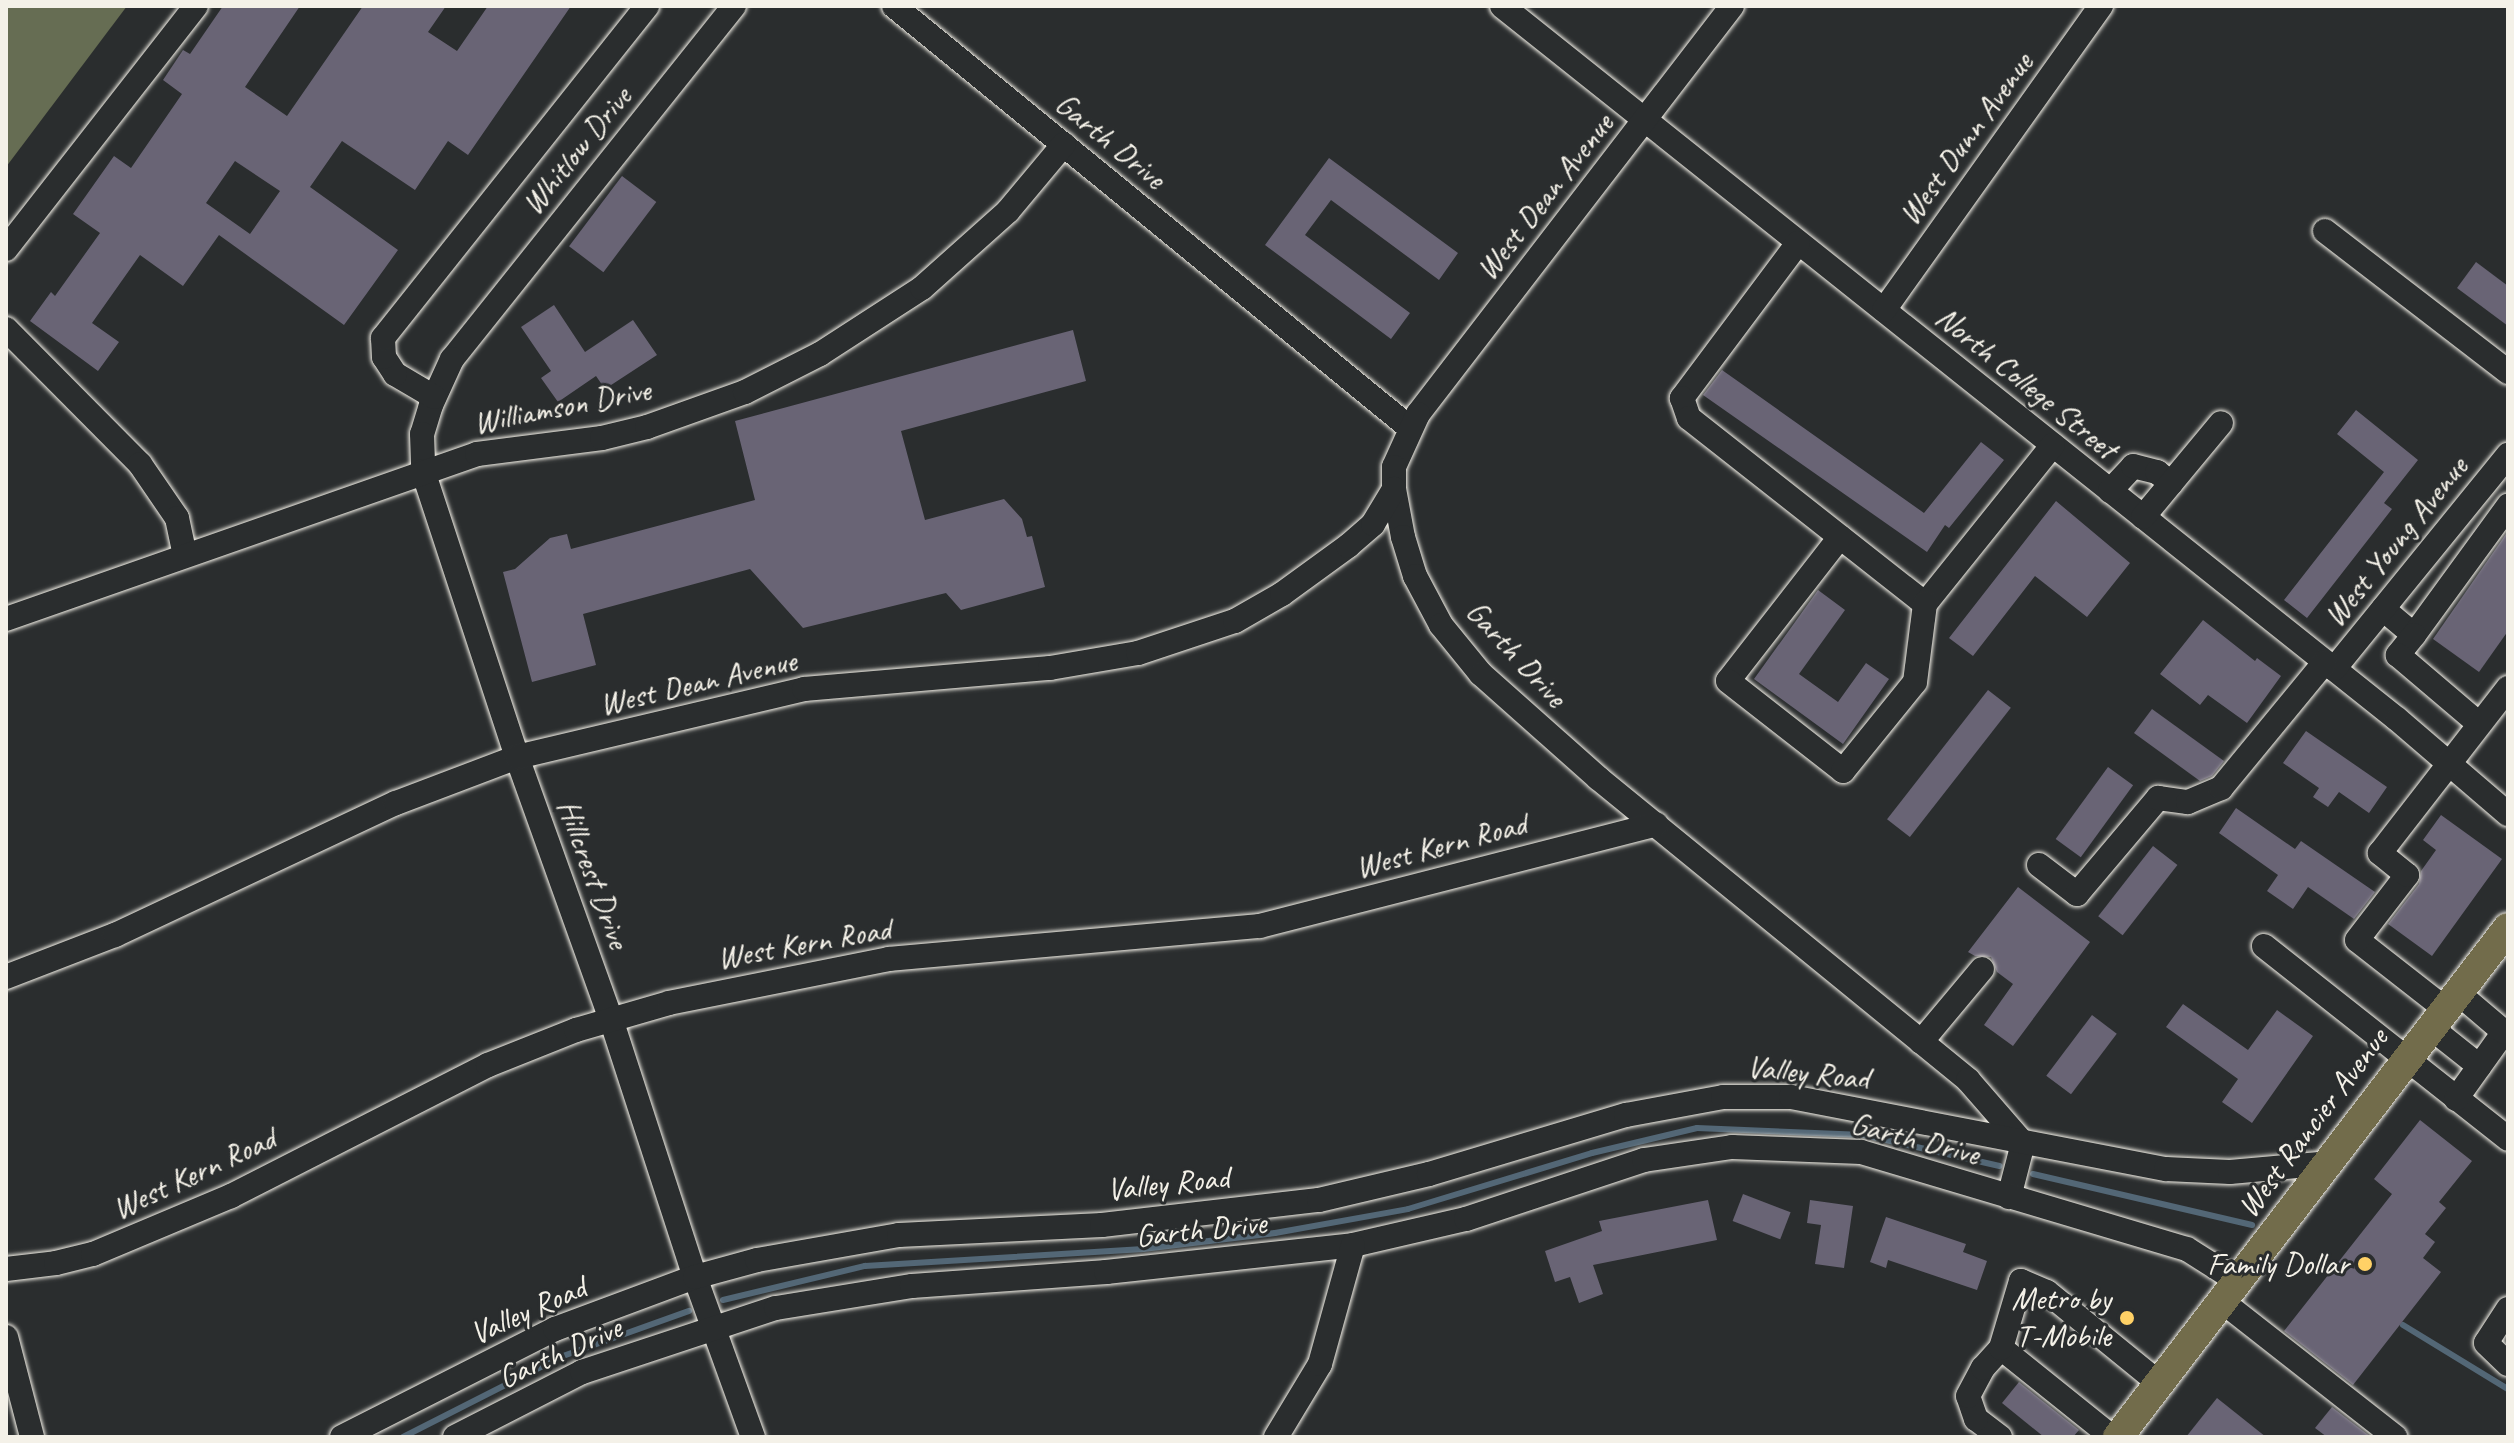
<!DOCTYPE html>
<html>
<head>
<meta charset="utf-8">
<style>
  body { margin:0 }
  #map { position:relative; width:2514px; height:1443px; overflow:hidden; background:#2a2d2e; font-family:Caveat,sans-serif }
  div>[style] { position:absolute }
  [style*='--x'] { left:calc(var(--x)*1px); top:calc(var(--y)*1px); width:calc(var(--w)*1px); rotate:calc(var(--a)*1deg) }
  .green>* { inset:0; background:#666d53 }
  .stream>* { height:6px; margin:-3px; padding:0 3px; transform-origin:3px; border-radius:3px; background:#536776 }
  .building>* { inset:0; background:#696475; transform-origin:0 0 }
  .roads { filter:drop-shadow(0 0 2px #f4f1e8) drop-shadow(0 0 2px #f4f1e8) }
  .minor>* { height:24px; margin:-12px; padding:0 12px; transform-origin:12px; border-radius:12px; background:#2a2d2e }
  .major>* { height:30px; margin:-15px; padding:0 15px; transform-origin:15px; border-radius:15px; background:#726c4b }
  .dots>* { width:22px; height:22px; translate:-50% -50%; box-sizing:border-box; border:4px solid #2a2d2e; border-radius:50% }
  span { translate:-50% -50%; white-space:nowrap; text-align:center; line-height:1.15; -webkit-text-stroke:6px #2a2d2e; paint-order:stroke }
  .street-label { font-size:32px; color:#f4f1e8 }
  .poi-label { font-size:32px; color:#f4f1e8 }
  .right { translate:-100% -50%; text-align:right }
  .frame { position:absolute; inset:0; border:8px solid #f4f1e8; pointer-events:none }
</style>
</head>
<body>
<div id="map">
  <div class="green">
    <div style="clip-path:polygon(6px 6px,127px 6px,6px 167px)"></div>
  </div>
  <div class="stream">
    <div style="--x:2033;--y:1174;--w:225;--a:13.1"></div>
    <div style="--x:723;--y:1300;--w:146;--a:-13.5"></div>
    <div style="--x:865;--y:1266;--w:279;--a:-3.5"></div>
    <div style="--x:1143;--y:1249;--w:133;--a:-6.9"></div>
    <div style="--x:1275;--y:1233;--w:135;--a:-10.2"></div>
    <div style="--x:1408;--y:1209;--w:192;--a:-16.9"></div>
    <div style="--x:1592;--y:1153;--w:108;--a:-13.4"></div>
    <div style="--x:1697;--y:1128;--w:167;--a:2.4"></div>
    <div style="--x:1864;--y:1135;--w:139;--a:12.9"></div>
    <div style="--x:2403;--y:1325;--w:123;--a:31.4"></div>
    <div style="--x:403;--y:1437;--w:179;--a:-26.9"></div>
    <div style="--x:563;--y:1356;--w:134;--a:-19.7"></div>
  </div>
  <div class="building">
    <div style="clip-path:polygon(evenodd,223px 6px,300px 6px,245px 87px,287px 116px,363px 6px,446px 6px,428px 32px,457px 51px,488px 6px,571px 6px,468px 155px,448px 141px,415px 190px,342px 141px,310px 187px,398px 250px,344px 325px,219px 235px,183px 286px,140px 255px,92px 323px,119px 342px,98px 371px,30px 321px,51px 292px,55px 296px,100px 233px,73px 214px,114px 156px,131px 168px,182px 94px,163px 80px,183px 50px,190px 54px,223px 6px,235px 161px,280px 191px,250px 234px,206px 203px,235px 161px)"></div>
    <div style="clip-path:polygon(1329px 158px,1458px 253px,1439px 280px,1331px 200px,1305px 235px,1410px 313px,1391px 339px,1265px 245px)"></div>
    <div style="left:622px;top:176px;width:43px;height:88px;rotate:37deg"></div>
    <div style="clip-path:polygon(2476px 262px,2508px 286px,2508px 326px,2457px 288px)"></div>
    <div style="clip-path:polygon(554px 305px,585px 352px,633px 320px,657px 355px,605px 389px,596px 376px,558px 402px,541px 378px,551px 371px,521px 327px)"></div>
    <div style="clip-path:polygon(1073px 330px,1086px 381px,901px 431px,925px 520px,1004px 499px,1022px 519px,1027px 537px,1032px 536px,1045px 587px,961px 610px,946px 593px,803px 628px,750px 569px,583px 614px,596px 665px,532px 682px,503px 572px,515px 569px,550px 538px,567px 534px,571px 549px,755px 500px,735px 421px)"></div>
    <div style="clip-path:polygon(1722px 370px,1924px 513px,1981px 442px,2004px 460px,1949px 528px,1945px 525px,1927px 552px,1703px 395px)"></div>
    <div style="clip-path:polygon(2356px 410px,2418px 460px,2384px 503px,2392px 509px,2307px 618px,2284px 600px,2384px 472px,2337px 434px)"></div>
    <div style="clip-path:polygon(2056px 501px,2130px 563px,2087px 617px,2035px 576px,1973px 656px,1949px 638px)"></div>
    <div style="clip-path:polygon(2508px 531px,2508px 631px,2479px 672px,2433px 639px)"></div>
    <div style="clip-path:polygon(1818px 590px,1845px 610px,1799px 674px,1838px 702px,1866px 663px,1889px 679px,1843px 744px,1754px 679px)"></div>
    <div style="clip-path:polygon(2203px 620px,2255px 661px,2257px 658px,2281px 676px,2247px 723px,2208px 695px,2200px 705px,2160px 674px)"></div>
    <div style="left:1988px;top:690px;width:29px;height:164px;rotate:38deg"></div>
    <div style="clip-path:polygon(2152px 709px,2224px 761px,2212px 776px,2200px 781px,2134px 733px)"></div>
    <div style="clip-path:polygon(2306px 731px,2387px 787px,2369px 813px,2339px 792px,2328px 807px,2313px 797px,2319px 788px,2283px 763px)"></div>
    <div style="left:2108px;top:767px;width:31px;height:89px;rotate:36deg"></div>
    <div style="clip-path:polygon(2236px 808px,2295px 849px,2301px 841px,2375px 892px,2354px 919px,2308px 887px,2293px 909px,2267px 891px,2278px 875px,2219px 833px)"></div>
    <div style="clip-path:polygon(2441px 815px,2502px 859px,2432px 956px,2388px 924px,2419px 884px,2421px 871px,2436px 850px,2423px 840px)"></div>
    <div style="left:2153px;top:846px;width:31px;height:89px;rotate:38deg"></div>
    <div style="clip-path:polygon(2018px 887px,2090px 942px,2013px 1046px,1984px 1025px,2013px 984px,1997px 972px,1991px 957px,1975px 956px,1968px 952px)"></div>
    <div style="clip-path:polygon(2183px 1004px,2248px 1050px,2277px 1010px,2313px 1036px,2252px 1123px,2222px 1102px,2238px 1079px,2166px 1027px)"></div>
    <div style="left:2092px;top:1015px;width:31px;height:76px;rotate:37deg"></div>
    <div style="clip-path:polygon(2420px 1120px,2472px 1161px,2439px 1202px,2446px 1208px,2425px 1234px,2435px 1242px,2423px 1258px,2441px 1272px,2353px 1385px,2284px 1331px,2392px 1194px,2374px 1179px)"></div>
    <div style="left:1743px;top:1194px;width:51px;height:29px;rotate:21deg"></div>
    <div style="clip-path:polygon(1708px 1200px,1717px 1240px,1593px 1265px,1603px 1294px,1579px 1303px,1570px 1277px,1555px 1282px,1545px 1251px,1602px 1231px,1599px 1221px)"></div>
    <div style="clip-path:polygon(1810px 1200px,1853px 1206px,1844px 1268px,1815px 1264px,1821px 1225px,1807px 1223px)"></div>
    <div style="clip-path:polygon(1886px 1217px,1966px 1244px,1963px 1252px,1987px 1261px,1977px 1290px,1888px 1260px,1886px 1268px,1870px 1262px)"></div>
    <div style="clip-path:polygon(2019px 1382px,2079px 1430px,2073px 1437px,2044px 1437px,2002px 1403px)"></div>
    <div style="clip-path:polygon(2217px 1398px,2266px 1437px,2186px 1437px)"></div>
    <div style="clip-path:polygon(2332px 1407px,2371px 1437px,2327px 1437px,2315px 1428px)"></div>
  </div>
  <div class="roads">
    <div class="minor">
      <div style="--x:734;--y:6;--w:452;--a:128.6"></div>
      <div style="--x:452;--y:359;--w:51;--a:114.5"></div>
      <div style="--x:431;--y:405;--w:30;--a:107"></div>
      <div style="--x:422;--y:434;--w:37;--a:88"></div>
      <div style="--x:423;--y:471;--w:301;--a:71.8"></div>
      <div style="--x:517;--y:757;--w:278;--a:70.3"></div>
      <div style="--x:611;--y:1019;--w:271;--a:72"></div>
      <div style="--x:695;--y:1277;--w:170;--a:70.1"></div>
      <div style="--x:894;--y:6;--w:667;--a:39.28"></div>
      <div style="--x:1502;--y:6;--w:1144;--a:38.54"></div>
      <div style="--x:2397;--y:719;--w:146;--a:40.6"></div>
      <div style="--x:1732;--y:6;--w:515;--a:127.58"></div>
      <div style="--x:1418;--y:414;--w:58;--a:114.4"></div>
      <div style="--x:1394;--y:467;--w:22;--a:90"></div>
      <div style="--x:1394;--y:489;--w:49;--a:79.4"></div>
      <div style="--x:1403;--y:537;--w:41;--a:72.9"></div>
      <div style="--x:1415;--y:576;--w:55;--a:62"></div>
      <div style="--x:1441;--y:625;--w:63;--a:50.8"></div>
      <div style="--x:1481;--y:674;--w:157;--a:41.6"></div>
      <div style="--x:1598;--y:778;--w:478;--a:39.2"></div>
      <div style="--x:1968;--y:1080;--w:84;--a:48.9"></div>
      <div style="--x:2023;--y:1143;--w:56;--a:104.5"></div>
      <div style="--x:2325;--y:231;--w:231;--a:37.6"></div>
      <div style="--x:1798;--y:243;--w:194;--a:126.8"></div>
      <div style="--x:1682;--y:398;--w:21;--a:71"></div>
      <div style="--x:1689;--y:418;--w:300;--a:38.2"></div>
      <div style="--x:1925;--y:604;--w:204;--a:-51.2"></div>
      <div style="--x:6;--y:249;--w:308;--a:-52"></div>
      <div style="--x:1884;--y:310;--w:374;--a:-54.5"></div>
      <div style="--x:6;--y:329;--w:190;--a:45.2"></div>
      <div style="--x:140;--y:464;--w:65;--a:55.6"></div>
      <div style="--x:177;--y:518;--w:38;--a:78"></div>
      <div style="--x:434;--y:397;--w:45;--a:-149.5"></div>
      <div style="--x:395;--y:374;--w:20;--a:-123"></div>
      <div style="--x:384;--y:357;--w:19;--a:-93"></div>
      <div style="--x:383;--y:338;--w:424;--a:-51.5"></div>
      <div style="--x:2110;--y:491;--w:34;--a:-47"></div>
      <div style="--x:2133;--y:466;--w:25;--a:14"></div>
      <div style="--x:2157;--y:472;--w:18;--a:38"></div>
      <div style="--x:2143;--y:517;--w:122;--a:-50.3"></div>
      <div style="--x:1840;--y:537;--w:182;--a:127.9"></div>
      <div style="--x:1728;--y:681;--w:146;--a:38"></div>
      <div style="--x:1843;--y:771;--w:114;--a:-51"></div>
      <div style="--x:1915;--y:682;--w:79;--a:-82.7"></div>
      <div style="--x:2383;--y:609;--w:40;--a:40"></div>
      <div style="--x:2414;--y:635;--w:160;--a:-53.9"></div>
      <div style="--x:6;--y:619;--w:499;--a:-19.3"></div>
      <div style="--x:477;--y:454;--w:126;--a:-7.3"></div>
      <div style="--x:602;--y:438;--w:46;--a:-13.7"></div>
      <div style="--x:647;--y:427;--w:104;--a:-19.7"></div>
      <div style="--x:745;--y:392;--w:84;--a:-26.9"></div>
      <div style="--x:820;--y:354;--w:121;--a:-32.9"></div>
      <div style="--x:922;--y:288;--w:115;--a:-41.8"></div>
      <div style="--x:1008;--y:211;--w:87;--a:-50.1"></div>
      <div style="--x:2414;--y:635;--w:26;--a:129"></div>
      <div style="--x:2398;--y:655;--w:106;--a:40.4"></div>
      <div style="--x:2334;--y:669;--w:276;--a:-50.9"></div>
      <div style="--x:2039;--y:865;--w:48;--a:37.3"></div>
      <div style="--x:2077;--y:894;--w:126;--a:-49.8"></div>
      <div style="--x:2158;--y:798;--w:30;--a:8"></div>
      <div style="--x:2188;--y:802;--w:36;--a:-23"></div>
      <div style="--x:2221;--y:788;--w:163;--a:-50.5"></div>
      <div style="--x:2264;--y:946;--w:311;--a:38.3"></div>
      <div style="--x:6;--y:977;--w:117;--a:-21.1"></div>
      <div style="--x:115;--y:935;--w:310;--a:-25.2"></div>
      <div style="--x:396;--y:803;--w:129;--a:-20.8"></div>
      <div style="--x:517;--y:757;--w:295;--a:-13.3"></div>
      <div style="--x:804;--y:689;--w:247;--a:-4.9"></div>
      <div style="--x:1050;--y:668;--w:89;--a:-9.7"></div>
      <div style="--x:1138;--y:653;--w:102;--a:-18.3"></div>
      <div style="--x:1235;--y:621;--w:54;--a:-29.9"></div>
      <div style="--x:1282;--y:594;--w:82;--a:-36"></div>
      <div style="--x:1348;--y:546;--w:33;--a:-41"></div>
      <div style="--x:1373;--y:524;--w:41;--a:-59"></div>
      <div style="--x:2444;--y:1008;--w:110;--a:-142"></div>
      <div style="--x:2357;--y:940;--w:82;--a:-52.4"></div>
      <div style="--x:2407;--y:875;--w:35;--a:-141"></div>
      <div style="--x:2380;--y:853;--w:209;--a:-52.2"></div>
      <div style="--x:2430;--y:1027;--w:63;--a:38.5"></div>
      <div style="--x:1921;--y:1042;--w:95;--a:-50.1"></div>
      <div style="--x:2456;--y:1099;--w:82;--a:-54.4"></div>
      <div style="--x:2504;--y:1032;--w:60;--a:-139.7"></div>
      <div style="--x:6;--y:1269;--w:50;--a:-6.8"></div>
      <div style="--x:56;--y:1263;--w:38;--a:-14"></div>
      <div style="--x:93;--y:1254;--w:150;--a:-22.8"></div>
      <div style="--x:231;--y:1196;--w:288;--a:-27"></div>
      <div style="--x:488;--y:1065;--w:95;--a:-21.7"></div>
      <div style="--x:576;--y:1030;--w:97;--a:-16.2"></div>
      <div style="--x:669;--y:1003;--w:224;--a:-11.3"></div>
      <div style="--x:889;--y:959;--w:372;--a:-5.1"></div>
      <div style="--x:1260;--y:926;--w:409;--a:-14.4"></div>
      <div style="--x:2223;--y:1302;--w:219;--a:38.1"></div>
      <div style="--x:2508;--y:1309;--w:40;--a:122.9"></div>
      <div style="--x:2486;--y:1343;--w:30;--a:44"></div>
      <div style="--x:6;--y:1337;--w:103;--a:75.4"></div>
      <div style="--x:342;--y:1437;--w:239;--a:-26.9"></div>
      <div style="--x:555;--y:1329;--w:149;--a:-20.4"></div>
      <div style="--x:695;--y:1277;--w:64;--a:-15.3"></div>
      <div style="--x:757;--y:1260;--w:144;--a:-10"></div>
      <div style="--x:899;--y:1235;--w:203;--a:-2.8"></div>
      <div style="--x:1102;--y:1225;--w:218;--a:-6.6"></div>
      <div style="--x:1319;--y:1200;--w:113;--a:-13.3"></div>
      <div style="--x:1429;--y:1174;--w:206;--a:-16.7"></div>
      <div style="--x:1626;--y:1115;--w:99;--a:-10.5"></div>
      <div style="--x:1723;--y:1097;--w:68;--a:0"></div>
      <div style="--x:1791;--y:1097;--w:382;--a:10.9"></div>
      <div style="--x:2166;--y:1169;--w:64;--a:2.7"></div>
      <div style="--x:2230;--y:1172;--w:101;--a:-5.1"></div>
      <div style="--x:455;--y:1437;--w:143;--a:-27.1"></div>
      <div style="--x:582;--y:1372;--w:204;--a:-18.3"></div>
      <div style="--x:776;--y:1308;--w:138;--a:-9.2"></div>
      <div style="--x:912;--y:1286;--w:195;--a:-4.1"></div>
      <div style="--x:1106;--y:1272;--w:248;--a:-6.2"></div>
      <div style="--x:1353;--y:1245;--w:116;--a:-13"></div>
      <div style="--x:1466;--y:1219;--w:188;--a:-18.3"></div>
      <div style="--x:1644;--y:1160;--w:89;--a:-8.4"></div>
      <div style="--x:1732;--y:1147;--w:129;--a:2.2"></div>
      <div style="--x:1861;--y:1152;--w:340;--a:16.6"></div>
      <div style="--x:2187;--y:1249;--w:62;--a:32.4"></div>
      <div style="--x:1276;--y:1437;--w:85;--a:-58.9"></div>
      <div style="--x:1320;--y:1364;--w:123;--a:-74.5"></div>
      <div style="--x:2000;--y:1437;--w:30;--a:-143"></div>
      <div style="--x:1976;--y:1419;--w:24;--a:-109"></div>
      <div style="--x:1968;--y:1396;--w:32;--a:-62"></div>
      <div style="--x:1983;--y:1368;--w:27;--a:-48"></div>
      <div style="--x:2112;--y:1437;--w:142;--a:-141.3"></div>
      <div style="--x:2001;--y:1348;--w:70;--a:-73.4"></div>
      <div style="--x:2021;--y:1281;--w:28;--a:23"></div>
      <div style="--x:2047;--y:1292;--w:144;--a:39.1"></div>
    </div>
    <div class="major">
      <div style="--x:2118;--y:1437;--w:641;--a:-52.54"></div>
    </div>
  </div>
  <div class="dots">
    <div style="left:2365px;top:1264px;background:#ffd166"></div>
    <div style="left:2127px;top:1318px;background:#ffd166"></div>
  </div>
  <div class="street-label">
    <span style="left:1966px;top:139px;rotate:-54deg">West Dunn Avenue</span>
    <span style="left:1110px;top:141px;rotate:39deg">Garth Drive</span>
    <span style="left:577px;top:151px;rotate:-51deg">Whitlow Drive</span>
    <span style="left:1545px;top:197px;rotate:-52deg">West Dean Avenue</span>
    <span style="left:2026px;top:383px;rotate:39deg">North College Street</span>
    <span style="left:562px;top:407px;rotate:-11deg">Williamson Drive</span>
    <span style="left:2396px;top:542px;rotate:-51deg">West Young Avenue</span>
    <span style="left:1516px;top:654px;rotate:47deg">Garth Drive</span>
    <span style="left:698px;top:683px;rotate:-13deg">West Dean Avenue</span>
    <span style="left:1441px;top:846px;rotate:-15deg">West Kern Road</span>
    <span style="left:593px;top:874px;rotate:70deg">Hillcrest Drive</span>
    <span style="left:804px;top:944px;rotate:-10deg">West Kern Road</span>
    <span style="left:1808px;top:1073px;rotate:6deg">Valley Road</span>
    <span style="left:2313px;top:1123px;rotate:-53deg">West Rancier Avenue</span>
    <span style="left:1915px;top:1139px;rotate:14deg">Garth Drive</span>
    <span style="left:194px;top:1174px;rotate:-25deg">West Kern Road</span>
    <span style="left:1168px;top:1184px;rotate:-6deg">Valley Road</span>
    <span style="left:1201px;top:1230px;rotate:-6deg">Garth Drive</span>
    <span style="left:528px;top:1311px;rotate:-24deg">Valley Road</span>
    <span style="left:560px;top:1353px;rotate:-24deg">Garth Drive</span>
  </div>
  <div class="poi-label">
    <span class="right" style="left:2349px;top:1264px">Family Dollar</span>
    <span class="right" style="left:2111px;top:1318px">Metro by<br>T-Mobile</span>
  </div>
  <div class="frame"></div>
</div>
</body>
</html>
